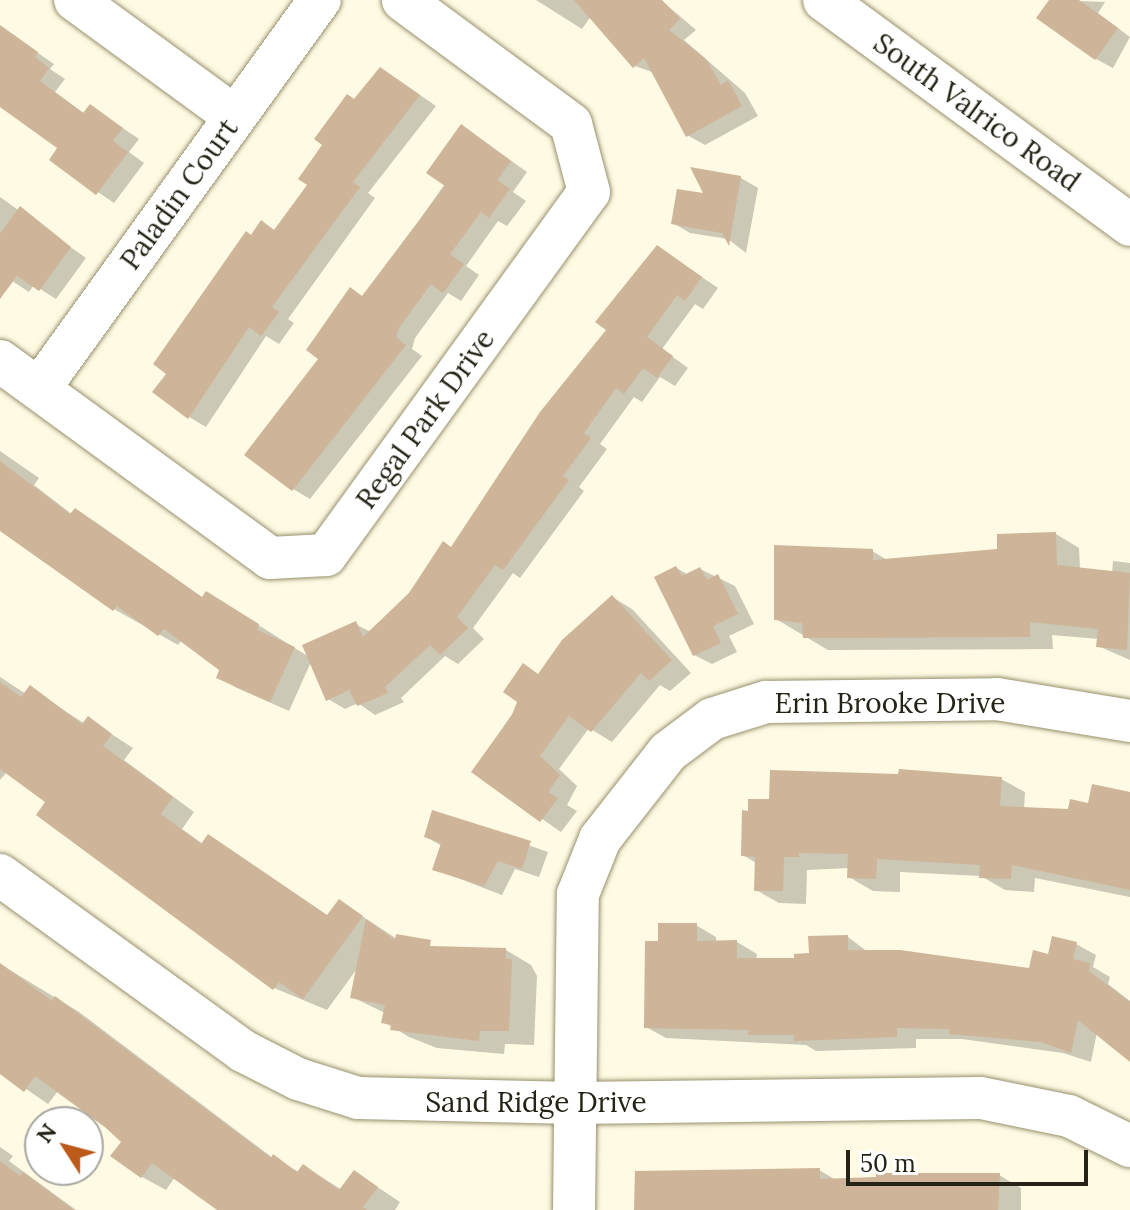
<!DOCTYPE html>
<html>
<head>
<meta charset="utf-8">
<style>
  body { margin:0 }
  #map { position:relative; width:1130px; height:1210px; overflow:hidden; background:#fefae3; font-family:Lora,serif }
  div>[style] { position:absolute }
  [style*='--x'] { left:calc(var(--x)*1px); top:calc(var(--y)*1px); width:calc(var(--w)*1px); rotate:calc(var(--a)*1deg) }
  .shadow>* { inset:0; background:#0003 }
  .building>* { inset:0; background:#ceb498 }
  .roads { filter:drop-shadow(0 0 2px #97916e) drop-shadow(0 0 2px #97916e) }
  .minor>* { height:42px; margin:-21px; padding:0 21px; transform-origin:21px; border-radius:21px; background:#fff }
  span { translate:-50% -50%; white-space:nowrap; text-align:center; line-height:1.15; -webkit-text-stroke:6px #fff; paint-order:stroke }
  .street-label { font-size:28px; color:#252315 }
  .north { position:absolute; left:24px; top:1106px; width:80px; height:80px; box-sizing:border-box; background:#fff; border:2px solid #a8a7a1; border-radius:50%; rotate:306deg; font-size:22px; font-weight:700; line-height:32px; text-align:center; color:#252315 }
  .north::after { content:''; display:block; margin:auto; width:28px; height:36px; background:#bc5b19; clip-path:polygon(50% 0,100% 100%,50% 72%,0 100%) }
  .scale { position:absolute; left:846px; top:1150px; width:242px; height:36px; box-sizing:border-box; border:4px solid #252315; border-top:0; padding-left:10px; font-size:24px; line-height:28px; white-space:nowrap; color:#252315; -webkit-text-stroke:6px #fff; paint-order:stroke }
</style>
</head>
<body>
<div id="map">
  <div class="shadow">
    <div style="clip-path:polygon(536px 0,661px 0,696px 30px,684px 40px,745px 93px,758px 116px,705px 145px,687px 135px,655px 73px,635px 66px,591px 16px,582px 29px)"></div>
    <div style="clip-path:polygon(1051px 0,1105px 2px,1098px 13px,1130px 37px,1113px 68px,1096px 59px)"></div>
    <div style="clip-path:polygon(0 27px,54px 64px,50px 69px,65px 79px,55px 92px,85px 114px,90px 106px,139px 139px,129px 152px,144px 163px,114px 203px,51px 160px,60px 148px,0 105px)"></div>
    <div style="clip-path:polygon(397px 79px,436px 106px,368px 193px,375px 198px,288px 319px,294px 323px,279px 344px,266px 336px,206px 427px,189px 417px,155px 392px,262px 223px,276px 231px,309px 185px,355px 101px)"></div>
    <div style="clip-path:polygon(478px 137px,527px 172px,513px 192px,526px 201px,507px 226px,498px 221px,466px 266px,479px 275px,461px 301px,448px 293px,415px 338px,412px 349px,422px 356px,310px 499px,293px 489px,321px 359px)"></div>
    <div style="clip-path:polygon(741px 178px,758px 188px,746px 253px,728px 239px,690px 233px,673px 223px)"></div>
    <div style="clip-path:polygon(0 197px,86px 258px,56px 299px,34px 285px,29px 292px,0 273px)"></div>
    <div style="clip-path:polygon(658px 247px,718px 288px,703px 309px,695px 304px,662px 349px,688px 368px,675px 386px,660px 377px,642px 402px,634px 397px,600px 444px,607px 449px,579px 487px,584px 491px,520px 578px,513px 573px,473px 628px,484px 639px,458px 664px,445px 656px,401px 698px,404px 702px,375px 715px,358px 703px,345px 709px,328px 699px,311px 662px,289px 711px,237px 688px,218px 677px,222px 669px,182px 640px,178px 645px,114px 609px,0 529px,0 451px,39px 478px,34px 485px,73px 515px,94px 521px,203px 598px,225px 604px,309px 657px,355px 624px,371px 632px,452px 549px,609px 330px)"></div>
    <div style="clip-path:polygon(1056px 534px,1079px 548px,1080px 569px,1112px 573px,1113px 561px,1130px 563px,1130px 660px,1098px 646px,1099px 639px,1052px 635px,1053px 649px,828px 650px,776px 619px,872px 551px,889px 561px,999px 551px)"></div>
    <div style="clip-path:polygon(676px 568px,689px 575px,700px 569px,735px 586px,754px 624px,729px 636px,737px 652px,712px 664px,694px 655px)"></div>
    <div style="clip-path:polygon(612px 597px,632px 609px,691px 673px,670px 691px,660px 685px,612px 742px,589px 728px,559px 769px,577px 786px,567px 805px,577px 811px,561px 832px,473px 771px,539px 675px)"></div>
    <div style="clip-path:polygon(0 677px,26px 694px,30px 688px,85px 724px,88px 719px,133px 748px,124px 760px,194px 812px,182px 829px,203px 844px,209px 837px,231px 850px,328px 916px,339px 901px,397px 939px,441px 948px,506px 950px,531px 965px,537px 976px,534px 1045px,505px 1044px,504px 1054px,437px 1048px,409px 1037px,384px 1022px,385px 1013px,352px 997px,359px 966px,327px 1010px,274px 988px,48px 802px,7px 772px,0 780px)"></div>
    <div style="clip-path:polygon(772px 772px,1001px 779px,1025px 792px,1024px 809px,1069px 811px,1130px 796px,1130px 897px,1035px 878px,1034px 892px,1005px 890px,981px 876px,900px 872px,900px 892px,873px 891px,849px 877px,849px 868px,807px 870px,806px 904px,779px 903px,756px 890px,756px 863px,743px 855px,750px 813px,771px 801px)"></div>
    <div style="clip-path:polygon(434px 812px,548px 852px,539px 877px,515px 869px,502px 895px,434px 869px,442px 846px,426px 837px)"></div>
    <div style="clip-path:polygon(696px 925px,716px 937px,716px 942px,737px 942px,757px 954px,756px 960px,796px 960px,848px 937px,868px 952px,1030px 970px,1076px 944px,1096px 955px,1093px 967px,1110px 977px,1108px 984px,1130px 1001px,1130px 1057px,1097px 1032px,1091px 1062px,1063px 1053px,962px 1039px,916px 1039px,916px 1048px,816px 1051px,806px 1045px,666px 1038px,646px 1027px,660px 943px)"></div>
    <div style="clip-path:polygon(0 964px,79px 1012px,273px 1158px,299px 1172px,304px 1166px,342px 1190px,355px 1172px,400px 1202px,395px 1210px,222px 1210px,175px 1177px,166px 1190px,142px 1177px,113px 1155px,124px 1141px,58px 1091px,48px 1104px,0 1071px)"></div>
    <div style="clip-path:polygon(0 1147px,13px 1156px,9px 1161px,76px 1210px,0 1210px)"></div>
    <div style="clip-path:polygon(819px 1170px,836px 1180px,999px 1175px,1021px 1188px,1021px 1210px,636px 1210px)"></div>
  </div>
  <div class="building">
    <div style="clip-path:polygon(574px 0,662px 0,680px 19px,669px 30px,706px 59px,721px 85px,728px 80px,742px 106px,686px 137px,644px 58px,633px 68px)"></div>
    <div style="clip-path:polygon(1049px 0,1079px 0,1118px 28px,1095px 60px,1036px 18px)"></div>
    <div style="clip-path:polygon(0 25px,38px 52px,35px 57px,49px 68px,40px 81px,83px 113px,90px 104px,123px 128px,113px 141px,128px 152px,96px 195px,49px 160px,57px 148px,0 107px)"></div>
    <div style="clip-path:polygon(380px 67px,420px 95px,353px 182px,360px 187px,272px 307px,279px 312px,261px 336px,249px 327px,188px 419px,152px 392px,166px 374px,153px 364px,246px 231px,251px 235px,261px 220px,274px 230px,307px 185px,298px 179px,322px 145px,314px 139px,347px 94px,354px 99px)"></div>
    <div style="clip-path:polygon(461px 124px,511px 161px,497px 180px,510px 189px,489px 218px,481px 212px,450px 254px,464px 264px,443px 293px,431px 284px,399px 328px,396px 337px,406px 345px,292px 491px,244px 455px,318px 359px,306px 350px,350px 287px,362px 296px,445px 186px,426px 173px)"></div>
    <div style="clip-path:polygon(690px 167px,741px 176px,729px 246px,722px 233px,671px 224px,677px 189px,703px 193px)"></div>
    <div style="clip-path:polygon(20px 206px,71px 247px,39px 291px,17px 276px,0 299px,0 234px)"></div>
    <div style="clip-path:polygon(657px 245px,702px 277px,685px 301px,677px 295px,647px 337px,673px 356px,657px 378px,643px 368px,624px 394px,616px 388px,584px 433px,591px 438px,563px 476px,569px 480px,503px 570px,495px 565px,457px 617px,468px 628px,440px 655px,430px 645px,385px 687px,388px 693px,357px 706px,349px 690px,326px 701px,302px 645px,356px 621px,363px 637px,409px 593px,443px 541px,451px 547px,540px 412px,606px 330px,595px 322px)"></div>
    <div style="clip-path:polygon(0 461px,70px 514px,75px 508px,202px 597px,206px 591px,259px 624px,257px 630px,295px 647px,270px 702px,216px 678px,219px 670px,164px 629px,158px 636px,117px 606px,113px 611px,0 531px)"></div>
    <div style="clip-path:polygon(1056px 532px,1057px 565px,1130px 573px,1127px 650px,1096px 647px,1098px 629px,1030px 622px,1030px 637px,851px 638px,803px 638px,802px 623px,774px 620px,774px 545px,873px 549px,873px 560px,997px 549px,997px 534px)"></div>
    <div style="clip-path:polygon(676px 566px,682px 576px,700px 567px,707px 580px,718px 574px,738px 614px,713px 626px,721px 643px,693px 656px,654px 577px)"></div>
    <div style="clip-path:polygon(612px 595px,672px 660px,649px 681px,641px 673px,591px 732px,569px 716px,540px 756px,560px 775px,548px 792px,558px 798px,540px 822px,471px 772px,512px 715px,517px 702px,503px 692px,523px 663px,538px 674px,562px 640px)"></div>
    <div style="clip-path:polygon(0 682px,21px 697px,30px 685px,82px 724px,88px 716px,112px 734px,103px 746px,173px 797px,161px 814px,201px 844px,208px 834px,327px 915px,339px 899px,363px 916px,303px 999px,279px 982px,273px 990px,36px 815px,45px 802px,0 769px)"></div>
    <div style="clip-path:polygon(899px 769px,1002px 777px,1000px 806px,1068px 809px,1070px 799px,1088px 803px,1092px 784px,1130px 792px,1130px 890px,1012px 865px,1011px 879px,979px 878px,980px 865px,877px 859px,876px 879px,847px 878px,848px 854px,799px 853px,799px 857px,784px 857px,783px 891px,754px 891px,755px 857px,741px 856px,742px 810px,748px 811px,748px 799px,769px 799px,770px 770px,898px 774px)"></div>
    <div style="clip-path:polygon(432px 810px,531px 841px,522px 869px,498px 861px,484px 886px,432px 870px,441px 843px,424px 837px)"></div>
    <div style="clip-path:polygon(366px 919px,395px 940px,396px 934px,431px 940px,430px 946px,506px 948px,506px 959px,512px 959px,509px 1031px,480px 1031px,479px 1041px,390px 1030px,391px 1025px,381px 1023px,385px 1005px,350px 998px)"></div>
    <div style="clip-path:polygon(658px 923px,697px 923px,697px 941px,737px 940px,737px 958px,794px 958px,794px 954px,809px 953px,808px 936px,848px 935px,848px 950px,900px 950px,1029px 968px,1033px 950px,1048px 954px,1052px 936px,1077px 942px,1073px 959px,1090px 963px,1089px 971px,1130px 1002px,1130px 1062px,1078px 1020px,1071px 1053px,1041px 1042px,949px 1034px,949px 1029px,897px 1028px,897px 1037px,794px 1041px,794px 1035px,748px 1035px,749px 1030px,644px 1028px,645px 941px,658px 941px)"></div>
    <div style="clip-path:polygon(0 963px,52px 1001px,55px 996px,271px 1158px,273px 1154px,297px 1172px,303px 1164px,339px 1190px,354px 1170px,378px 1187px,363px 1207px,367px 1210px,217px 1210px,152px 1163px,141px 1178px,110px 1156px,121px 1142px,106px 1128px,35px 1076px,24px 1092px,0 1074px)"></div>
    <div style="clip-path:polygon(0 1161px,20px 1176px,23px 1172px,74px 1210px,0 1210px)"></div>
    <div style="clip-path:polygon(820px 1168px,820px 1179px,876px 1177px,876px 1173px,1000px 1173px,998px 1210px,634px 1210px,635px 1171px)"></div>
  </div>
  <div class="roads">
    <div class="minor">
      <div style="--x:75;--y:0;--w:197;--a:36.1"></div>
      <div style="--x:824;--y:0;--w:380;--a:36.3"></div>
      <div style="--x:0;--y:361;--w:334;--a:36.1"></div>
      <div style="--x:270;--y:558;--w:56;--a:-3.1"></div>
      <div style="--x:326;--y:555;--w:448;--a:-54.1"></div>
      <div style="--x:589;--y:192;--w:70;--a:-104.8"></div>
      <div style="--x:571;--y:124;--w:209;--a:-143.6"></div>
      <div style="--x:39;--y:389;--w:480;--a:-54.2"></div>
      <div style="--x:0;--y:875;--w:300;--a:35.9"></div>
      <div style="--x:243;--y:1051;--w:62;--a:27"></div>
      <div style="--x:298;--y:1079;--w:63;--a:17.6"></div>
      <div style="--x:358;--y:1098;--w:216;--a:1.3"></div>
      <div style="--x:574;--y:1103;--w:407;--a:-0.7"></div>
      <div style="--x:981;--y:1098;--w:90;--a:11.6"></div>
      <div style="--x:1069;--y:1116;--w:68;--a:26.2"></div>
      <div style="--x:574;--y:1210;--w:316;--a:-89.3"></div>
      <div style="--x:578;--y:894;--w:59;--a:-68.2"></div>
      <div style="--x:600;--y:839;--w:110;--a:-52"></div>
      <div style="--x:668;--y:752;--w:55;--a:-36.9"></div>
      <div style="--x:712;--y:719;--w:57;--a:-17.5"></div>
      <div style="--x:766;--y:702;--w:231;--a:-0.7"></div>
      <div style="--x:997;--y:699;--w:135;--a:9.4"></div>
    </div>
  </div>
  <div class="street-label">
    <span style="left:977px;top:112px;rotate:36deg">South Valrico Road</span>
    <span style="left:179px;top:194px;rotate:-54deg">Paladin Court</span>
    <span style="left:425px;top:419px;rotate:-54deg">Regal Park Drive</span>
    <span style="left:890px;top:703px">Erin Brooke Drive</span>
    <span style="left:536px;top:1102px">Sand Ridge Drive</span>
  </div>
  <div class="north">N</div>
  <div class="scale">50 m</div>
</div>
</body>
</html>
